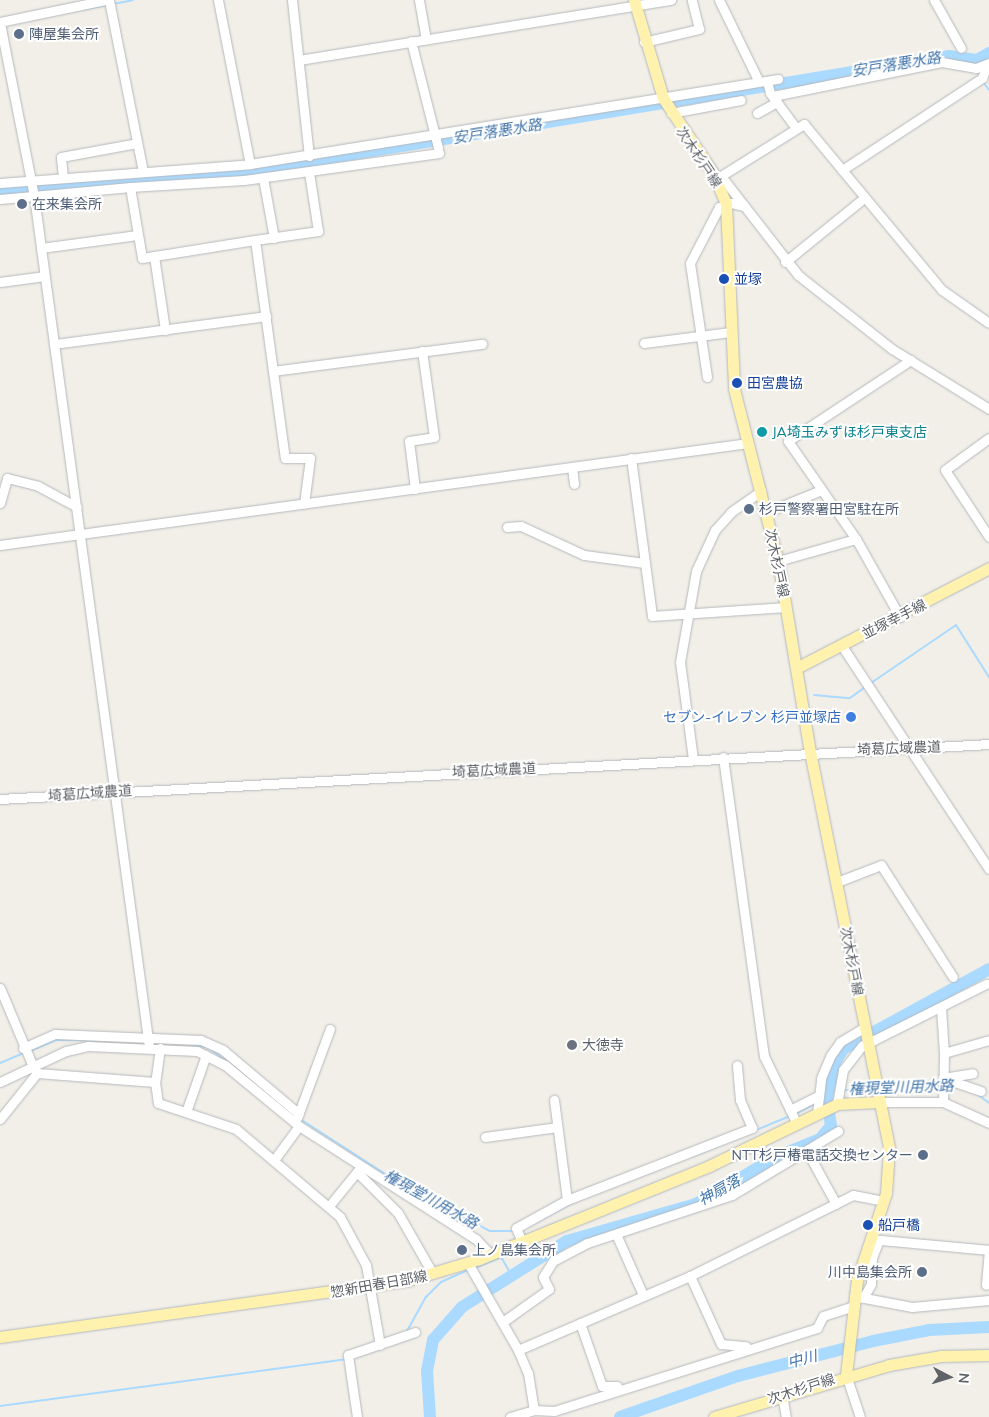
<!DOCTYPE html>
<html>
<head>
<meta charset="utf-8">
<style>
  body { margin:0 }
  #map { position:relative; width:989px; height:1417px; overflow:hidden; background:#f1efe8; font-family:Mulish,"Noto Sans JP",sans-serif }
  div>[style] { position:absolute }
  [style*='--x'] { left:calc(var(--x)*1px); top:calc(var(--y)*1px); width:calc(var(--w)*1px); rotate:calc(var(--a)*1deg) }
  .stream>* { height:2px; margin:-1px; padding:0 1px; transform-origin:1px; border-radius:1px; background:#aadaff }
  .river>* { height:12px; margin:-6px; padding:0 6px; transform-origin:6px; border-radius:6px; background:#aadaff }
  .roads { filter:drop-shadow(0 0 1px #b5b8bc) drop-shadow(0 0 1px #b5b8bc) }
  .minor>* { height:9px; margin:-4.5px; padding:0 4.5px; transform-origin:4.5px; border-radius:4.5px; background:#fff }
  .major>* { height:11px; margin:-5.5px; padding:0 5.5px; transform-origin:5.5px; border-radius:5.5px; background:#fff2af }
  .dots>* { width:14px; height:14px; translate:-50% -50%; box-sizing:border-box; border:2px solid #fff; border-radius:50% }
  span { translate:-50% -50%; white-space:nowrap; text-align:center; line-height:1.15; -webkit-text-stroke:4px #fff; paint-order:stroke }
  .service-label { font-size:14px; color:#4e5e75 }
  .left { translate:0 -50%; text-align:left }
  .right { translate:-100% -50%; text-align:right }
  .street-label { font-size:14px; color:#5f6368 }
  .transit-label { font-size:14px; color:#164399 }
  .culture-label { font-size:14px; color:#0d838f }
  .shop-label { font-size:14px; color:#366cbe }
  .worship-label { font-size:14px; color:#5b616d }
  .water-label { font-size:15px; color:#4174aa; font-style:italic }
  .north { position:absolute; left:924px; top:1352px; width:50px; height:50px; -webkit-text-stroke:4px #fff; paint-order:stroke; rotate:95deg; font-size:14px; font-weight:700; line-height:20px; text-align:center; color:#5f6368 }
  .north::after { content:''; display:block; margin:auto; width:18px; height:22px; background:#5f6368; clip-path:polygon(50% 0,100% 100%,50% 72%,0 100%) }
</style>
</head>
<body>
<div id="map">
  <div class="stream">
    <div style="--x:113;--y:4;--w:20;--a:-11"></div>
    <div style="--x:86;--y:9;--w:20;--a:-11"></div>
    <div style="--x:968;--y:58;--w:6;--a:59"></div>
    <div style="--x:983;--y:82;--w:10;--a:53"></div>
    <div style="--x:871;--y:683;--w:103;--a:-34.3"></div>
    <div style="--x:956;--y:625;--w:62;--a:57.6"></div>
    <div style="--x:814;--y:695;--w:36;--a:5"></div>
    <div style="--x:850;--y:698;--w:19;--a:-36"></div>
    <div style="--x:192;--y:1044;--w:17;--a:13"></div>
    <div style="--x:209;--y:1048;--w:51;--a:37.8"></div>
    <div style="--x:30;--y:1051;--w:28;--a:-23"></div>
    <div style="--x:56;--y:1040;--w:47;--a:0"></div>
    <div style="--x:0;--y:1063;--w:25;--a:-23"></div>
    <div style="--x:842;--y:1090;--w:31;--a:2"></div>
    <div style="--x:882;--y:1091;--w:58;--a:-5.9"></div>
    <div style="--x:977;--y:1094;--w:15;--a:37"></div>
    <div style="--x:821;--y:1100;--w:17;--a:-36"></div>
    <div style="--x:278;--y:1103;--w:10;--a:37"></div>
    <div style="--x:795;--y:1114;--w:22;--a:-27"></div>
    <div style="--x:300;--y:1119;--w:127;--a:32.8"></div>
    <div style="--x:407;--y:1188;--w:93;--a:27.4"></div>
    <div style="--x:490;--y:1231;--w:24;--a:0"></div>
    <div style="--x:693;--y:1156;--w:105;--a:-22.4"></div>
    <div style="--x:521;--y:1230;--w:58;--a:-27.9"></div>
    <div style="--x:475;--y:1268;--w:28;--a:-23"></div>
    <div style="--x:501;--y:1257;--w:22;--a:60"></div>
    <div style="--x:407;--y:1331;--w:38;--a:-61"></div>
    <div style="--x:425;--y:1298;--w:23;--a:-45"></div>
    <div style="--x:441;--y:1282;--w:30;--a:-24"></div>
    <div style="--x:356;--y:1357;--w:49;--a:-20.3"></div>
    <div style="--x:0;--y:1406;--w:349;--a:-7.7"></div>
  </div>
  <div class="river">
    <div style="--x:0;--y:192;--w:233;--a:-4.4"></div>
    <div style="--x:232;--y:174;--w:727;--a:-9.35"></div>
    <div style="--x:949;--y:56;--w:28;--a:8"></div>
    <div style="--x:977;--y:60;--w:14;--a:-30"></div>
    <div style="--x:430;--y:1417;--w:46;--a:-93.7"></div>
    <div style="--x:427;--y:1371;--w:32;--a:-79"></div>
    <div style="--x:433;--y:1340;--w:44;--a:-48.7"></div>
    <div style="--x:462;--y:1307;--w:124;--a:-32.2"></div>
    <div style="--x:567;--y:1241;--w:134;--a:-16"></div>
    <div style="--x:696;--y:1204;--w:93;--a:-30.4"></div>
    <div style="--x:776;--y:1157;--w:48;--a:-22.2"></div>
    <div style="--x:820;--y:1139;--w:17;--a:-50"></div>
    <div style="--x:831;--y:1126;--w:29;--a:-98"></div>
    <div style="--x:827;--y:1097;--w:36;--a:-77"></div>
    <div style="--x:835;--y:1062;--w:15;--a:-58"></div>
    <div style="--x:843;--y:1049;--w:166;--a:-28.7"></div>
    <div style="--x:620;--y:1417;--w:125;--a:-19.2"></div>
    <div style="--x:738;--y:1376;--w:139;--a:-14.5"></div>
    <div style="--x:873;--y:1341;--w:57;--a:-11.1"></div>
    <div style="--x:929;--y:1330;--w:60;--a:-2.9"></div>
  </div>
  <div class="roads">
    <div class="minor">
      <div style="--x:109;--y:0;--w:174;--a:78.8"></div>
      <div style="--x:218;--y:0;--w:167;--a:79"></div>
      <div style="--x:292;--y:0;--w:157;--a:83.8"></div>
      <div style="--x:419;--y:0;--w:40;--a:80"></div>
      <div style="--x:719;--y:0;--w:91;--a:64"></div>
      <div style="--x:934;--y:0;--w:55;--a:60.6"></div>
      <div style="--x:0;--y:22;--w:108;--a:-11.7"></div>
      <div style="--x:0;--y:23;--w:176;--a:78.9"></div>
      <div style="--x:34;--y:196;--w:859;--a:82.3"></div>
      <div style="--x:411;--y:41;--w:110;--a:75.8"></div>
      <div style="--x:644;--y:42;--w:57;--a:-13.3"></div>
      <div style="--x:699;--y:29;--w:30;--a:-104"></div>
      <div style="--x:299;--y:60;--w:377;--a:-9.2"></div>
      <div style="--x:767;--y:81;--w:12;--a:76"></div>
      <div style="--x:770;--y:93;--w:44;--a:53.4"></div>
      <div style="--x:773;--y:96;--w:172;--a:-11.4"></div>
      <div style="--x:942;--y:62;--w:35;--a:10"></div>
      <div style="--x:976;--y:68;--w:14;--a:-21"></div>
      <div style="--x:671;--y:113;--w:71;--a:-10.5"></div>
      <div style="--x:757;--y:113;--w:23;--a:-29"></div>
      <div style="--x:842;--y:170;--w:168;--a:-33.3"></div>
      <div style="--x:982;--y:78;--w:14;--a:-69"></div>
      <div style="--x:721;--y:176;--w:125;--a:52.1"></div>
      <div style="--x:798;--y:275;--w:120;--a:38.2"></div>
      <div style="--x:892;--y:349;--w:114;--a:31.7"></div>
      <div style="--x:63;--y:177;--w:20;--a:-96"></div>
      <div style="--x:61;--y:157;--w:77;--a:-10.4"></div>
      <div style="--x:263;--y:178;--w:61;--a:79.6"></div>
      <div style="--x:716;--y:179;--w:104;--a:-32"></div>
      <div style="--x:804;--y:124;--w:216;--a:50.3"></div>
      <div style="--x:942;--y:290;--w:57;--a:35.1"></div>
      <div style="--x:0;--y:183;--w:251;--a:-4.3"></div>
      <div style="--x:250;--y:164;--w:535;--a:-9.15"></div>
      <div style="--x:130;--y:187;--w:114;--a:-3.5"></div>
      <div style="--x:244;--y:180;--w:197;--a:-7.9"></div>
      <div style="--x:0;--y:199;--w:131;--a:-5.3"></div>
      <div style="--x:130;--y:187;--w:72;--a:80.4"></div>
      <div style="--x:142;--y:258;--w:114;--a:-9.1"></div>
      <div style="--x:255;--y:240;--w:220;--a:82.2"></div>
      <div style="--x:285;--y:458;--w:25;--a:0"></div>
      <div style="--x:310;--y:458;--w:46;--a:97.4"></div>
      <div style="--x:255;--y:240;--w:64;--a:-8.1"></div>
      <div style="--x:318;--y:231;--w:60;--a:-98.7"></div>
      <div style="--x:41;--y:248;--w:97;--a:-7.7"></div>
      <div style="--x:154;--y:256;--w:75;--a:81.5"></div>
      <div style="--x:785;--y:262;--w:102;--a:-39"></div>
      <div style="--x:0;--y:282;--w:45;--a:-7.6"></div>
      <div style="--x:644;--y:343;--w:87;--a:-7.3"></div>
      <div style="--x:54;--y:344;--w:214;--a:-7.5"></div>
      <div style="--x:273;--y:371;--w:211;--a:-7.4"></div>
      <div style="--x:707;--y:377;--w:115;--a:-98.5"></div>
      <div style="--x:690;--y:263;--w:63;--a:-62.6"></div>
      <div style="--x:719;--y:207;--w:13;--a:-18"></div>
      <div style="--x:731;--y:203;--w:12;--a:14"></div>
      <div style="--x:989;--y:438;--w:54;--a:144"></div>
      <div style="--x:945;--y:470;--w:80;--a:56.7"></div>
      <div style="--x:631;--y:458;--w:159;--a:82.4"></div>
      <div style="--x:652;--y:616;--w:134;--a:-3.8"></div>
      <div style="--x:572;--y:467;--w:17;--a:83"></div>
      <div style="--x:415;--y:489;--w:48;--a:-97.1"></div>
      <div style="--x:409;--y:441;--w:25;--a:-9"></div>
      <div style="--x:434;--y:437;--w:87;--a:-97.9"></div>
      <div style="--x:0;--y:503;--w:26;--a:-74"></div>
      <div style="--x:7;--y:478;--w:32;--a:14"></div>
      <div style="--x:38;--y:486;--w:44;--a:28.3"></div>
      <div style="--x:767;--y:512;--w:56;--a:-22"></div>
      <div style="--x:507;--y:527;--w:14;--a:-4"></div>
      <div style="--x:521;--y:526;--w:69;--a:24.7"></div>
      <div style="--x:584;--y:555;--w:61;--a:7.6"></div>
      <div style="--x:0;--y:545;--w:755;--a:-7.77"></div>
      <div style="--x:778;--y:561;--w:81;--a:-15.8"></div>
      <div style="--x:900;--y:617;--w:90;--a:-119.4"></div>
      <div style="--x:856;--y:539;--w:119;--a:-124.8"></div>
      <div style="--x:788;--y:441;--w:147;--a:-33.4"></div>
      <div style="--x:842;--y:646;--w:267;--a:56.6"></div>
      <div style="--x:723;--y:757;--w:302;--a:82.2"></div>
      <div style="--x:764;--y:1056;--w:76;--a:64.1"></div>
      <div style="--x:693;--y:759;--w:98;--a:-97.6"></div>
      <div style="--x:680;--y:662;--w:92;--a:-80"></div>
      <div style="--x:696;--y:571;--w:45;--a:-65.1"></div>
      <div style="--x:715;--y:530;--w:24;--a:-48"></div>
      <div style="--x:731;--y:512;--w:37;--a:-35"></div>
      <div style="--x:0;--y:799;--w:991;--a:-3.18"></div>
      <div style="--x:837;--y:882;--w:47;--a:-21.1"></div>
      <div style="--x:881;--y:865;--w:133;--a:57.3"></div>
      <div style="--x:0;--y:988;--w:88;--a:67.2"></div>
      <div style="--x:941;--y:1008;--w:45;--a:86.2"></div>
      <div style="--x:23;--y:1048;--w:35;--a:-24"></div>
      <div style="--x:55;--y:1034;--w:146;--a:2.4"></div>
      <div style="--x:201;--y:1040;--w:24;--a:24"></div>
      <div style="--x:223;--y:1050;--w:99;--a:40.1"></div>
      <div style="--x:160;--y:1048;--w:34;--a:98"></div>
      <div style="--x:155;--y:1082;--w:21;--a:82"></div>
      <div style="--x:158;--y:1103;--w:82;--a:18.4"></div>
      <div style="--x:236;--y:1129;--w:136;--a:40.2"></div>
      <div style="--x:340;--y:1217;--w:55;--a:61.6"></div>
      <div style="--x:366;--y:1265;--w:81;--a:80.1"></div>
      <div style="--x:943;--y:1078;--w:40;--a:18.9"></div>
      <div style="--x:943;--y:1078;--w:30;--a:-9"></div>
      <div style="--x:0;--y:1082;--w:73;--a:-25.2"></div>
      <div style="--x:66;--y:1051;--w:23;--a:-13"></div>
      <div style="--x:88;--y:1046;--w:109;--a:2.6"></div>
      <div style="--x:197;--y:1051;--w:31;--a:27"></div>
      <div style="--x:225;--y:1065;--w:96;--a:39.5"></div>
      <div style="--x:299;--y:1126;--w:210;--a:32.6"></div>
      <div style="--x:476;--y:1239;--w:19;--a:47"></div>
      <div style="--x:878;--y:1102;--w:65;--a:0"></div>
      <div style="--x:943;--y:1102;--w:51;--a:24.5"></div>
      <div style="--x:943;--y:1102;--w:49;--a:-88.8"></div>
      <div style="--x:944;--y:1053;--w:47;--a:-16.1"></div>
      <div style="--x:837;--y:1104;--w:35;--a:-80"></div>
      <div style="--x:843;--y:1070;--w:31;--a:-52"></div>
      <div style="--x:862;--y:1046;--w:139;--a:-26.6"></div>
      <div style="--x:790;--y:1110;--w:31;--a:-27"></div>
      <div style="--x:186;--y:1112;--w:60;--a:-70.7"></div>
      <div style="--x:817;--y:1113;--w:35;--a:-83"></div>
      <div style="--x:821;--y:1078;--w:25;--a:-67"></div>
      <div style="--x:831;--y:1055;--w:16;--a:-55"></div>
      <div style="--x:840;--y:1042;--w:29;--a:-31"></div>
      <div style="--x:297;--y:1118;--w:95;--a:-69.7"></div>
      <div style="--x:0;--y:1119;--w:59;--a:-51.2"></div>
      <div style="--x:37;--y:1073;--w:118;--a:4.4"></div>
      <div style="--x:485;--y:1137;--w:73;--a:-7.9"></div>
      <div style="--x:808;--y:1153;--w:58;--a:61.2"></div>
      <div style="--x:274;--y:1160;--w:42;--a:-53.7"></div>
      <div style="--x:357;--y:1172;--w:58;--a:45"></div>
      <div style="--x:398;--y:1213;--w:70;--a:60.2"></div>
      <div style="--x:567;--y:1200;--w:199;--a:-21.3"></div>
      <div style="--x:752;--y:1128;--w:30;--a:-113"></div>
      <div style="--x:740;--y:1100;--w:35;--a:-95"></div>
      <div style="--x:329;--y:1206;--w:49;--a:-50.8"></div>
      <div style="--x:616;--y:1234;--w:67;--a:66.1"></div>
      <div style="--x:870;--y:1239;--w:120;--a:5.3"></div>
      <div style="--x:989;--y:1250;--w:35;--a:95"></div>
      <div style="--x:522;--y:1242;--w:15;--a:-113"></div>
      <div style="--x:516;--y:1228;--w:58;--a:-28.8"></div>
      <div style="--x:567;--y:1200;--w:101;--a:-97.4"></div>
      <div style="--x:468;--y:1263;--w:100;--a:60.1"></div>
      <div style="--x:518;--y:1350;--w:25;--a:67"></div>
      <div style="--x:528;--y:1373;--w:37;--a:81"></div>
      <div style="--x:690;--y:1276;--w:75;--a:65.5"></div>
      <div style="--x:721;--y:1344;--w:25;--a:5"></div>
      <div style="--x:854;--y:1296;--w:59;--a:10.7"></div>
      <div style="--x:912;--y:1307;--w:77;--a:-5.2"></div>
      <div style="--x:863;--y:1298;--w:16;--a:-60"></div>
      <div style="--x:871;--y:1284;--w:26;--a:-88"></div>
      <div style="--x:872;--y:1258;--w:19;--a:-69"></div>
      <div style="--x:504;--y:1321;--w:55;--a:-35.4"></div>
      <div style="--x:549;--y:1289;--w:13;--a:-117"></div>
      <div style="--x:543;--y:1277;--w:19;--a:-58"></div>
      <div style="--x:553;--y:1261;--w:38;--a:-28"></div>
      <div style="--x:587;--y:1243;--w:153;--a:-18.3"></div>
      <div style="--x:732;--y:1195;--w:124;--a:-31.1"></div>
      <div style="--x:580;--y:1323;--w:67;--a:70.8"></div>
      <div style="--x:602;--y:1386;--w:15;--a:0"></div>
      <div style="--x:518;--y:1350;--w:187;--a:-23.3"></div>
      <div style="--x:690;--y:1276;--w:182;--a:-26.4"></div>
      <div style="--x:853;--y:1195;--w:31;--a:11"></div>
      <div style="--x:846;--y:1375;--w:44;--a:71.6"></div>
      <div style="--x:782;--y:1395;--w:22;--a:80"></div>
      <div style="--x:357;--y:1417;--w:63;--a:-98.3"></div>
      <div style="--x:348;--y:1355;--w:71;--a:-18.9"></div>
      <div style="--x:510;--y:1417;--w:25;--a:-16"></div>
      <div style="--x:534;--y:1410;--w:20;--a:3"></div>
      <div style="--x:554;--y:1411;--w:276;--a:-17.5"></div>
      <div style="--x:817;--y:1328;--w:13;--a:-63"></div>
      <div style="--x:823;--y:1316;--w:32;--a:-18"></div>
    </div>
    <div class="major">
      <div style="--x:634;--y:0;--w:102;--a:73.5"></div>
      <div style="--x:663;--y:98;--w:90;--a:56.3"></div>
      <div style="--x:713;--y:173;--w:33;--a:67"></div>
      <div style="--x:726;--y:203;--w:186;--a:87.5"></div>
      <div style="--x:734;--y:389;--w:178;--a:75.7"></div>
      <div style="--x:778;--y:561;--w:194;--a:80.5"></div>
      <div style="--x:810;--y:752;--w:405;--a:78.7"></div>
      <div style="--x:889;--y:1149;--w:44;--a:93.9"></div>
      <div style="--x:886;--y:1193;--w:92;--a:108.4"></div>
      <div style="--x:857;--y:1280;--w:96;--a:96.6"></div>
      <div style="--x:798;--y:667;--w:215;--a:-27.4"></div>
      <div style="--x:0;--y:1337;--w:413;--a:-7.9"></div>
      <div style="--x:409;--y:1280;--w:73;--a:-16.7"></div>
      <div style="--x:479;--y:1259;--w:248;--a:-22"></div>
      <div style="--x:709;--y:1166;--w:142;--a:-25.8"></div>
      <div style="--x:837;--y:1104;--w:41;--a:-2.8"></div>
      <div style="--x:714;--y:1417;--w:183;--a:-16.5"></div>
      <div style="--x:889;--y:1365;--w:53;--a:-9.8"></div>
      <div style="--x:941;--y:1356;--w:48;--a:-1.2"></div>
    </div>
  </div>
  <div class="dots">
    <div style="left:19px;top:34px;background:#5c6f8a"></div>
    <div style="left:22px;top:204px;background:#5c6f8a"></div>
    <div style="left:724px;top:279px;background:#1a4fb4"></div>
    <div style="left:737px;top:383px;background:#1a4fb4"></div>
    <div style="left:762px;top:432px;background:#0f9aa8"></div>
    <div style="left:749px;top:509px;background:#5c6f8a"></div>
    <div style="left:851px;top:717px;background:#3f7fe0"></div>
    <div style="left:572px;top:1045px;background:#6b7280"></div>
    <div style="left:923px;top:1155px;background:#5c6f8a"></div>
    <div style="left:868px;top:1225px;background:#1a4fb4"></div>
    <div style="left:462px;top:1250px;background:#5c6f8a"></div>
    <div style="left:922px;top:1272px;background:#5c6f8a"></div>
  </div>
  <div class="service-label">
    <span class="left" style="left:29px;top:34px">陣屋集会所</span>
    <span class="left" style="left:32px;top:204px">在来集会所</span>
    <span class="left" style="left:759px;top:509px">杉戸警察署田宮駐在所</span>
    <span class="right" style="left:913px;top:1155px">NTT杉戸椿電話交換センター</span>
    <span class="left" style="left:472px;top:1250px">上ノ島集会所</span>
    <span class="right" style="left:912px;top:1272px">川中島集会所</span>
  </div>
  <div class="street-label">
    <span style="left:699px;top:157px;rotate:56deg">次木杉戸線</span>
    <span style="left:777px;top:563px;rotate:78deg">次木杉戸線</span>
    <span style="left:894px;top:619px;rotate:-27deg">並塚幸手線</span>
    <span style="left:899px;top:748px;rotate:-2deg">埼葛広域農道</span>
    <span style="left:494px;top:770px;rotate:-3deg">埼葛広域農道</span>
    <span style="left:90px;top:793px;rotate:-4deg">埼葛広域農道</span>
    <span style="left:852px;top:961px;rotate:79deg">次木杉戸線</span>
    <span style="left:379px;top:1284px;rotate:-10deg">惣新田春日部線</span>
    <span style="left:801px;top:1389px;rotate:-18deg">次木杉戸線</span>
  </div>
  <div class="transit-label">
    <span class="left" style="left:734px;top:279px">並塚</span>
    <span class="left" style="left:747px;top:383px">田宮農協</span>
    <span class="left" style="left:878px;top:1225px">船戸橋</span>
  </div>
  <div class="culture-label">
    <span class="left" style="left:772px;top:432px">JA埼玉みずほ杉戸東支店</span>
  </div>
  <div class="shop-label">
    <span class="right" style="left:841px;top:717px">セブン-イレブン 杉戸並塚店</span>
  </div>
  <div class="worship-label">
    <span class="left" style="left:582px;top:1045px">大徳寺</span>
  </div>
  <div class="water-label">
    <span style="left:896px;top:64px;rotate:-9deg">安戸落悪水路</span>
    <span style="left:497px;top:131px;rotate:-9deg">安戸落悪水路</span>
    <span style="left:901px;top:1087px;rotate:-2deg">権現堂川用水路</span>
    <span style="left:719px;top:1190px;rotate:-29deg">神扇落</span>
    <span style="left:431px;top:1199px;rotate:29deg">権現堂川用水路</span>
    <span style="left:802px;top:1359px;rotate:-15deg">中川</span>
  </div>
  <div class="north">N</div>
</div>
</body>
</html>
